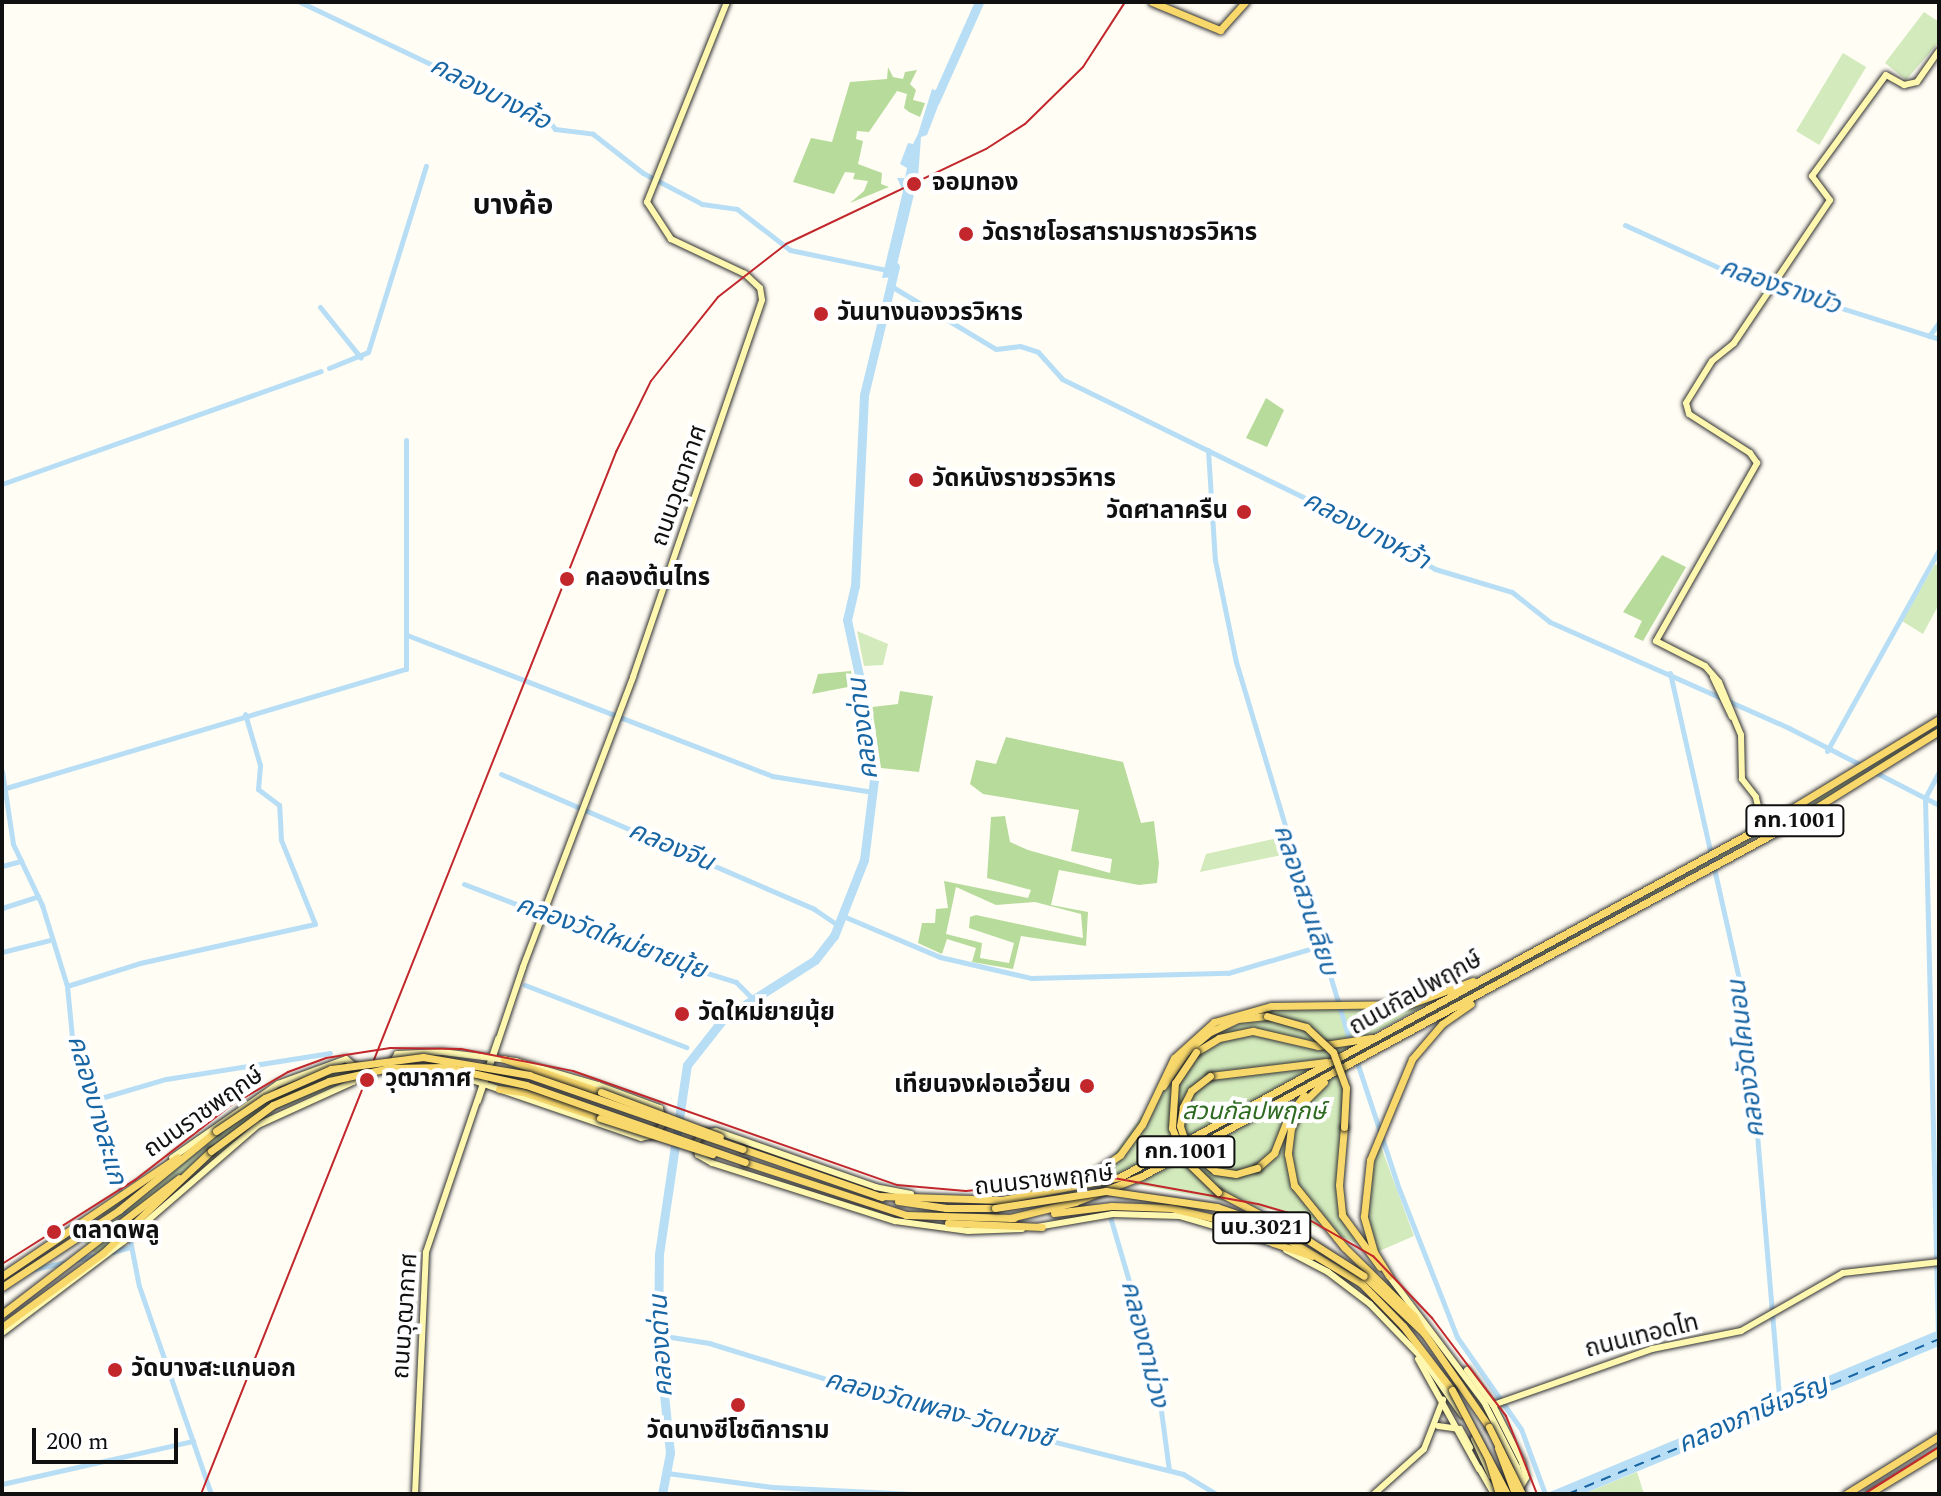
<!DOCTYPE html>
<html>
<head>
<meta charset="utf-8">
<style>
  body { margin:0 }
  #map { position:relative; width:1941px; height:1496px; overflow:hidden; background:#fffdf4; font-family:Spectral,"Noto Sans Thai",serif }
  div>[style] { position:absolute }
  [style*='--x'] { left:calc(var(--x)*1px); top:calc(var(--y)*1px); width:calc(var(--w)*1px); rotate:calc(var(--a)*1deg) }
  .green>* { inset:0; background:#d3eabc; transform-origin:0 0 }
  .forest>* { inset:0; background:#b7db9b }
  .water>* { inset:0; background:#b8def6 }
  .canal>* { height:5px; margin:-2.5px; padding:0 2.5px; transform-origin:2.5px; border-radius:2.5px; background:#b8def6 }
  .river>* { height:9px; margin:-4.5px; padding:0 4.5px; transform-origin:4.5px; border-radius:4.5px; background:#b8def6 }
  .ferry>* { height:2px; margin-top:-1px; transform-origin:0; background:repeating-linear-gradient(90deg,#1865a4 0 10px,transparent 0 18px) }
  .roads { filter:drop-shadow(0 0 2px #323232) drop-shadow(0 0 2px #323232) }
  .secondary>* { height:6px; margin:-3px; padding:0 3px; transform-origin:3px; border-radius:3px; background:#fef7af }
  .primary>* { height:7px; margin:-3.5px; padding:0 3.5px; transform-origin:3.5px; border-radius:3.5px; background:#f8d86b }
  .rail>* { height:2px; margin:-1px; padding:0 1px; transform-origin:1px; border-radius:1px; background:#c2272c }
  .bridges { filter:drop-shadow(0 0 2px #212121) drop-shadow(0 0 2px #212121) }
  .primary-bridge>* { height:7px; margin:-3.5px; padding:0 3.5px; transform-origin:3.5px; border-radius:3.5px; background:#f8d86b }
  .dots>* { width:22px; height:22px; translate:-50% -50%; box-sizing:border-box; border:4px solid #fff; border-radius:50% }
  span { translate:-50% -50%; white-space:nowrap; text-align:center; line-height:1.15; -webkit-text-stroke:8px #fff; paint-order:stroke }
  .shield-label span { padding:2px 6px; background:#fff; border:2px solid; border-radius:6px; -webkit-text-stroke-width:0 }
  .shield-label { font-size:22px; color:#101010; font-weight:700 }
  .poi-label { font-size:24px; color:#101010; font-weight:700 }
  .left { translate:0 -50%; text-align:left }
  .right { translate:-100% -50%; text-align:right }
  .street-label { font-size:24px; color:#101010 }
  .park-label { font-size:24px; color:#2d691f; font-style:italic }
  .water-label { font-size:26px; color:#1865a4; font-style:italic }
  .quarter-label { font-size:28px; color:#101010; font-weight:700 }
  .frame { position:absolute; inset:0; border:4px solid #101010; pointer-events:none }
  .scale { position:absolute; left:32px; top:1428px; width:146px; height:36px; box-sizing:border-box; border:4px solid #101010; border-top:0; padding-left:10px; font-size:24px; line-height:28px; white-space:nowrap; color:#101010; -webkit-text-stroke:6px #fff; paint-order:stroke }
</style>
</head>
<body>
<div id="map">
  <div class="green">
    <div style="clip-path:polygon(1924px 12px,1939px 22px,1939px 42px,1906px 80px,1885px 63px)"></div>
    <div style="left:1843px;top:53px;width:27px;height:91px;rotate:31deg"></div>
    <div style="clip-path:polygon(1935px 564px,1939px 566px,1939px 604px,1923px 634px,1902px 621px)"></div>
    <div style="clip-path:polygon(857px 631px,888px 644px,883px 665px,864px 666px)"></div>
    <div style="clip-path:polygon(1939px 722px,1939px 727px,1831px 797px,1360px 1055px,1344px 1077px,1340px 1185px,1356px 1243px,1277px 1211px,1113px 1180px,1103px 1170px,1193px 1044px,1258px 1016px,1255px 1008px,1433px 1001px,1376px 1032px,1367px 1047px,1766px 830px)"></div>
    <div style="clip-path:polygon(1282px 837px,1287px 854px,1200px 872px,1206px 854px)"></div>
    <div style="clip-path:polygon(348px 1062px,354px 1077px,272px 1112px,100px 1258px,83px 1241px,104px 1217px,102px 1212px,276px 1088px)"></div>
    <div style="clip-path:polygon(1379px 1141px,1414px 1236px,1377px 1252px,1365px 1208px)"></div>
    <div style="clip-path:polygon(1637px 1472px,1644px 1494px,1583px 1494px)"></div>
  </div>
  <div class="forest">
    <div style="clip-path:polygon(888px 67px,893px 77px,903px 79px,905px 72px,917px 70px,910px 84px,916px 90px,913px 100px,925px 103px,920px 117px,909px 112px,904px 108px,907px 94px,897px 91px,869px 132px,857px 131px,856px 139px,863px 141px,858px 164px,882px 173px,881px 184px,889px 187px,850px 203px,864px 191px,868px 181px,853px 179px,855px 173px,845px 172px,834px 194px,793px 182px,811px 138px,832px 142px,850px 82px,887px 79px)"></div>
    <div style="clip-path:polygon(1266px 398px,1284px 410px,1267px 447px,1246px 438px)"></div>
    <div style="clip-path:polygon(1662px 555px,1686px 567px,1643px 641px,1634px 637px,1642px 621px,1623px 612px)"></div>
    <div style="clip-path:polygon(851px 671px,853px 686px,812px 694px,818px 674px)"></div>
    <div style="clip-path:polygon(900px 691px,933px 696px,919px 772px,881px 768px,872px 707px,898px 704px)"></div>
    <div style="clip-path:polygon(evenodd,1006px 737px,1123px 762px,1141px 823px,1154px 821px,1159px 863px,1157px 883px,1139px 885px,1059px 870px,1051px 905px,1088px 912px,1086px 946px,1021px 936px,1013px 969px,972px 962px,976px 948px,947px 939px,942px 954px,918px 943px,922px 923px,935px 923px,936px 909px,948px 908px,944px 881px,1028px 898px,1031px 890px,987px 878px,991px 817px,1005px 816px,1010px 842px,1028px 850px,1110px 873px,1112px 859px,1071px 851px,1079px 810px,983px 794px,970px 784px,976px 760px,996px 764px,1006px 737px,956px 887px,996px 905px,1035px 902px,1081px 914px,1083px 938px,976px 915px,970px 917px,969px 928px,1014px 943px,1009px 963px,980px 958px,982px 943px,946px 934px,956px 887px)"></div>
  </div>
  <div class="water">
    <div style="clip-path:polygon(932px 89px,943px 93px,927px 135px,921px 137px,918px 178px,894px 277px,882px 278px,903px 191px,897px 178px,905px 178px,907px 168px,900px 164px,908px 143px,913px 144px,918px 134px)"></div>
    <div style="clip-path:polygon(1939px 1330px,1939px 1346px,1894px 1365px,1583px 1494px,1545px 1494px)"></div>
  </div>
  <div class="canal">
    <div style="--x:300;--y:2;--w:275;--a:25.4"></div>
    <div style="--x:548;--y:120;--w:11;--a:52"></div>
    <div style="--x:555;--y:129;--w:38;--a:7"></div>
    <div style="--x:593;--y:134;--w:63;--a:38"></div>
    <div style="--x:643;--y:173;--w:67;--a:27.7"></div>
    <div style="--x:702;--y:204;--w:35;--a:8"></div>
    <div style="--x:737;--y:209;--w:67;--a:37.7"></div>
    <div style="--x:790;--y:250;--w:103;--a:11.7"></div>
    <div style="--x:1625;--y:225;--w:116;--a:24.4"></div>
    <div style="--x:1731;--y:273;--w:218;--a:17.6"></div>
    <div style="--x:891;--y:286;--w:122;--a:31"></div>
    <div style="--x:996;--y:349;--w:24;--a:-7"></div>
    <div style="--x:1020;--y:346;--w:19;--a:18"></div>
    <div style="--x:1038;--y:352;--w:36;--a:48"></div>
    <div style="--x:1062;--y:379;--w:277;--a:26.1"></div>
    <div style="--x:1311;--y:501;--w:30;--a:41"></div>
    <div style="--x:1334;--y:521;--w:36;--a:13"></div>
    <div style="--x:1369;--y:529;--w:77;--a:31.2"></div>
    <div style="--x:1435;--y:569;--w:80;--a:16.6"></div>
    <div style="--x:1512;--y:592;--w:48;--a:38.3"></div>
    <div style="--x:1550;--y:622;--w:261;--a:23.9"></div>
    <div style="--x:1789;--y:728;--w:169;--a:27.2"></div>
    <div style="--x:320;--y:307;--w:65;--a:51.2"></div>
    <div style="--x:1929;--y:336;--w:17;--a:-54"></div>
    <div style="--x:329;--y:368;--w:42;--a:-22.3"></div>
    <div style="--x:368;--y:352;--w:195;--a:-72.7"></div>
    <div style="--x:1208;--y:450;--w:110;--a:86.4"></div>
    <div style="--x:1215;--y:560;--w:104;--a:78.4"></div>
    <div style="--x:1236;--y:662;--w:393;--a:73.3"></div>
    <div style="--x:1349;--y:1038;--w:159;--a:71.7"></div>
    <div style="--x:1399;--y:1189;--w:159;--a:68.6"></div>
    <div style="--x:1457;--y:1337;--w:112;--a:55.2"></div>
    <div style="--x:1521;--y:1429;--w:69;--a:69.7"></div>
    <div style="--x:2;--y:484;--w:338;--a:-19.5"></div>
    <div style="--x:407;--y:635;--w:391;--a:21.1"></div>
    <div style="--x:772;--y:776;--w:102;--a:9"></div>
    <div style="--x:1670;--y:673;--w:351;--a:77.3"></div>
    <div style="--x:1747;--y:1015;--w:390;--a:85.2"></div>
    <div style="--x:1827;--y:751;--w:230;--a:-60.9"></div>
    <div style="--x:2;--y:771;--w:74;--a:81.4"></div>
    <div style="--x:13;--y:844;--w:68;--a:64.6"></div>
    <div style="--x:42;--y:905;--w:85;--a:72.8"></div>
    <div style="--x:67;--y:986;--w:51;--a:84.4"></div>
    <div style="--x:72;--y:1037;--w:133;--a:71.2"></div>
    <div style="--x:115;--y:1163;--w:125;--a:79"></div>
    <div style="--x:139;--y:1286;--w:220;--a:70.9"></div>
    <div style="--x:501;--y:774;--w:341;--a:23.3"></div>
    <div style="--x:814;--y:909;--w:29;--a:34"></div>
    <div style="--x:6;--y:788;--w:417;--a:-16.6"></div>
    <div style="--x:406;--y:669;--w:229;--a:-90"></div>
    <div style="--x:2;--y:866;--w:20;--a:-15"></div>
    <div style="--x:464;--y:884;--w:195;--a:21"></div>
    <div style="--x:646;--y:954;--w:94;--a:17.3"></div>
    <div style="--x:736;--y:982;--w:25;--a:45"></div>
    <div style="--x:2;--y:908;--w:38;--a:-18"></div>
    <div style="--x:843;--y:916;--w:105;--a:22.9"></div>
    <div style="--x:940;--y:957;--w:93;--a:13"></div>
    <div style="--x:1031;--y:978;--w:197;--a:-1.5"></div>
    <div style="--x:1228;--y:973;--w:96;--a:-16.4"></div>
    <div style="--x:2;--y:952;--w:49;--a:-14"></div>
    <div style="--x:525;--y:985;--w:173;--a:21.1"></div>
    <div style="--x:67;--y:986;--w:77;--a:-17.5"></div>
    <div style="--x:140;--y:963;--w:179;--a:-12.6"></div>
    <div style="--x:315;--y:924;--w:91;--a:-112"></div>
    <div style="--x:281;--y:840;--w:35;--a:-93"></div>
    <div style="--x:279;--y:805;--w:26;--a:-143"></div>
    <div style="--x:258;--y:789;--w:24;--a:-85"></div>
    <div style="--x:260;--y:765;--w:53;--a:-106.4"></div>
    <div style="--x:94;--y:1100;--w:75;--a:-16.3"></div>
    <div style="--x:166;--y:1079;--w:166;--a:-9"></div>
    <div style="--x:1111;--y:1220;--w:159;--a:73.6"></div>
    <div style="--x:1156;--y:1373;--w:98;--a:82.4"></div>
    <div style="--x:112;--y:1252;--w:20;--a:-15"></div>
    <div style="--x:30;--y:1270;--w:70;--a:-12.4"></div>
    <div style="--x:658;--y:1335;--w:52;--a:8.9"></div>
    <div style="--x:709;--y:1343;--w:225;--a:17.1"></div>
    <div style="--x:924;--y:1409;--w:267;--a:14.1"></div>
    <div style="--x:1183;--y:1474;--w:39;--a:31"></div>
    <div style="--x:1938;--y:1335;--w:537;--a:-91.39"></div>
    <div style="--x:1925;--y:798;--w:30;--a:-62"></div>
    <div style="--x:667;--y:1473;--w:106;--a:7.6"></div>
    <div style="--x:772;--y:1487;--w:141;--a:2.8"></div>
    <div style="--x:2;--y:1484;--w:196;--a:-12.7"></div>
  </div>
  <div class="river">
    <div style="--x:935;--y:101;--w:108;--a:-66"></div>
    <div style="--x:662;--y:1494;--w:42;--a:-79"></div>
    <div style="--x:670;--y:1453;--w:119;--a:-95.8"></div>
    <div style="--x:658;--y:1335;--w:81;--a:-89.3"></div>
    <div style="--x:659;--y:1254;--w:191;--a:-81.6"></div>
    <div style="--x:687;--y:1065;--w:60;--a:-51.8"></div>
    <div style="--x:724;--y:1018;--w:108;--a:-32.5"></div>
    <div style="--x:815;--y:960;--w:31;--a:-52"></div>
    <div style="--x:834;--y:936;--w:82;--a:-68.5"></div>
    <div style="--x:864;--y:860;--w:81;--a:-82.9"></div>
    <div style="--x:874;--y:780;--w:78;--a:-96.7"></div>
    <div style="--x:865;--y:703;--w:85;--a:-102.2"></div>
    <div style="--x:847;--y:620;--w:35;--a:-77"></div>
    <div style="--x:855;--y:586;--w:191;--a:-87.3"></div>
    <div style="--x:864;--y:395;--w:132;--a:-76.4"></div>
  </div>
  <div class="ferry">
    <div style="--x:1568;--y:1494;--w:272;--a:-22.7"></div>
    <div style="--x:1819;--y:1389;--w:8;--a:-60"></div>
    <div style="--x:1823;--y:1382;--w:9;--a:13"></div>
    <div style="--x:1832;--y:1384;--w:116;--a:-22.8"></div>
  </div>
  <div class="roads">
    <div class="secondary">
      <div style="--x:1713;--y:677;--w:44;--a:64.6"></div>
      <div style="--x:1763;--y:826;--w:30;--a:-104"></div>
      <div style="--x:1756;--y:797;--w:23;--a:-128"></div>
      <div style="--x:1742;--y:779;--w:44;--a:-91.3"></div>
      <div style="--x:1741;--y:735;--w:57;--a:-112.5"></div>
      <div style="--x:1719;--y:682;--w:21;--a:-131"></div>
      <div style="--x:1705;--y:666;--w:55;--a:-153"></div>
      <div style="--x:1656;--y:641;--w:205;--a:-60.4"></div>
      <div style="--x:1757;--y:463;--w:12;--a:-125"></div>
      <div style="--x:1750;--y:453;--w:72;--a:-147.4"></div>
      <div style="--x:1689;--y:414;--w:11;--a:-105"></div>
      <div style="--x:1686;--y:403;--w:49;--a:-58.2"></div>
      <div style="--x:1712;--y:361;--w:28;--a:-39"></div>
      <div style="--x:1734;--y:343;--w:172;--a:-56.1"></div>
      <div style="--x:1830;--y:200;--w:30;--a:-127"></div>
      <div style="--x:1812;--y:176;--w:125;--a:-53.8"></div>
      <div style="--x:1886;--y:75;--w:21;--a:29"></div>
      <div style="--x:1904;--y:85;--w:13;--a:-13"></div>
      <div style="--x:1917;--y:82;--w:38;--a:-55"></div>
      <div style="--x:442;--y:1052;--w:74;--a:7"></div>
      <div style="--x:515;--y:1061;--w:86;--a:16.1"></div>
      <div style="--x:598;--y:1085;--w:66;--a:20.4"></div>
      <div style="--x:660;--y:1108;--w:16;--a:79"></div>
      <div style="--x:663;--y:1124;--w:14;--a:126"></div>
      <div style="--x:655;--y:1135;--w:14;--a:168"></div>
      <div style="--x:641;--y:1138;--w:178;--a:-161"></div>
      <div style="--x:473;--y:1080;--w:74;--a:-176.1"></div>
      <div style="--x:399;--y:1075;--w:12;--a:-145"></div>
      <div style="--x:389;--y:1068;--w:16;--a:-60"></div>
      <div style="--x:397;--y:1054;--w:45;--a:-2.5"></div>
      <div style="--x:478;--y:1101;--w:141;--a:-71.4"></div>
      <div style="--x:523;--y:967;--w:310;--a:-69.2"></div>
      <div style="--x:633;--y:677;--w:398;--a:-71.1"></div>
      <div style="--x:762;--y:300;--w:12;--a:-99"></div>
      <div style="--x:760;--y:288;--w:21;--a:-137"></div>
      <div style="--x:745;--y:274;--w:82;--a:-154.7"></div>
      <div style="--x:671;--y:239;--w:44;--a:-123"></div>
      <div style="--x:647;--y:202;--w:215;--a:-68.2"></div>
      <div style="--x:911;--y:1194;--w:36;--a:-169"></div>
      <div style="--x:876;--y:1187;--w:170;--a:-160.7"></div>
      <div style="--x:716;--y:1131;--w:13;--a:171"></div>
      <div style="--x:703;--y:1133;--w:12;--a:125"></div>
      <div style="--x:696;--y:1143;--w:12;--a:81"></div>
      <div style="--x:698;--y:1155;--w:16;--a:30"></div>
      <div style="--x:712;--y:1163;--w:192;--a:17.6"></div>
      <div style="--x:895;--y:1221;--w:74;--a:7.8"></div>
      <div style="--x:968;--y:1231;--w:54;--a:-2.1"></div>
      <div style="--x:1037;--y:1227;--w:77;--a:-9.7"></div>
      <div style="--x:1113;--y:1214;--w:67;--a:1.7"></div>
      <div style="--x:1180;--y:1216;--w:100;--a:16.3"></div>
      <div style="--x:1286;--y:1250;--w:47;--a:27.6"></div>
      <div style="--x:1328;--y:1272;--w:53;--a:37.3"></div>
      <div style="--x:1370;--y:1304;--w:76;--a:46.1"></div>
      <div style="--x:1423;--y:1359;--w:68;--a:55.1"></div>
      <div style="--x:1389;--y:1276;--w:158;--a:53"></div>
      <div style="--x:1484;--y:1402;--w:73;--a:63.1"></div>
      <div style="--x:1517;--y:1467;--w:10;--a:73"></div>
      <div style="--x:1520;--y:1477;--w:11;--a:124"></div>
      <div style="--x:2;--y:1333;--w:153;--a:-37"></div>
      <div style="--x:124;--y:1241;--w:177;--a:-40.9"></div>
      <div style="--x:258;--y:1125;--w:104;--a:-24.4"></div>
      <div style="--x:353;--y:1082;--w:15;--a:-74"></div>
      <div style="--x:357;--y:1068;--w:14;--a:-141"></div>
      <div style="--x:346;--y:1059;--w:72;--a:159.8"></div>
      <div style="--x:278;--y:1084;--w:129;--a:145.1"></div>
      <div style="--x:1418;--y:1359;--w:126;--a:61"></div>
      <div style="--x:1467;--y:1370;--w:44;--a:53.4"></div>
      <div style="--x:1493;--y:1405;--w:64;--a:63"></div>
      <div style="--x:1522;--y:1462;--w:16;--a:76"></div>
      <div style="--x:1526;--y:1478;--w:16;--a:120"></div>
      <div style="--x:1493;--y:1405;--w:169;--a:-19.4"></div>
      <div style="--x:1652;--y:1349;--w:91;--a:-11.4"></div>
      <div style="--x:1741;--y:1331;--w:117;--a:-29.6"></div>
      <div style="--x:1843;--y:1273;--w:97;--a:-6.5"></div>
      <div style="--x:1438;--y:1426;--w:22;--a:8"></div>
      <div style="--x:1460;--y:1429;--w:21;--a:61"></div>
      <div style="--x:1474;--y:1439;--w:41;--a:65.3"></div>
      <div style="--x:1479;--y:1468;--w:30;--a:60"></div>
      <div style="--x:415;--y:1494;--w:242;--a:-87.4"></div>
      <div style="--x:426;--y:1252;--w:225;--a:-71.3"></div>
      <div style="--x:1374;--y:1494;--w:67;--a:-42"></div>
      <div style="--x:1424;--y:1449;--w:53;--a:-68.8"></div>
    </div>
    <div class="primary">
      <div style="--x:1152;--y:2;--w:74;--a:22.4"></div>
      <div style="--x:1220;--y:30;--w:38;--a:-48"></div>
      <div style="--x:1196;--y:1052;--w:27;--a:-31"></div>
      <div style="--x:1219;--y:1038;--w:35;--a:-12"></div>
      <div style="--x:1253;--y:1031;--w:67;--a:13"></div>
      <div style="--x:1318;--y:1046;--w:54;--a:-8.6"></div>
      <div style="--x:504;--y:1059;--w:102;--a:18.8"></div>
      <div style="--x:1210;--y:1076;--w:117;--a:-6.9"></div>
      <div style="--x:1324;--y:1082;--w:33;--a:135"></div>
      <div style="--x:1301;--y:1105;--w:25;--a:113"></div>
      <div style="--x:1291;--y:1128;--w:26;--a:97"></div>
      <div style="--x:1288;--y:1154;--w:32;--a:79"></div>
      <div style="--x:1294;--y:1185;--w:80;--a:51.1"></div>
      <div style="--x:1344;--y:1247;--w:98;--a:44.6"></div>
      <div style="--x:1414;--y:1316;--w:20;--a:60"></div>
      <div style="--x:1163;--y:1086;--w:41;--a:-55.9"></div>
      <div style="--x:1186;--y:1052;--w:31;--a:-40"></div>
      <div style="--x:1210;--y:1032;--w:31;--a:-25"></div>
      <div style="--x:1238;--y:1019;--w:29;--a:-6"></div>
      <div style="--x:499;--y:1089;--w:24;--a:7"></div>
      <div style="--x:523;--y:1092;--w:81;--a:18.7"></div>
      <div style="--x:1344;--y:1127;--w:58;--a:94.9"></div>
      <div style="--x:1339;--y:1185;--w:30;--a:84"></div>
      <div style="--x:1342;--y:1215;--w:64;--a:53.8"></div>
      <div style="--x:743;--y:1149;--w:147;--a:19.1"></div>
      <div style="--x:745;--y:1162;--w:169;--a:18.2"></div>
      <div style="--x:906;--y:1215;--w:108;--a:1.6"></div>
      <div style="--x:1257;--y:1168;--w:23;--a:-41"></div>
      <div style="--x:1274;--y:1153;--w:41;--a:-68.5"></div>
      <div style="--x:1289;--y:1115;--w:25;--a:-53"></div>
      <div style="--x:1075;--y:1186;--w:55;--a:-34.6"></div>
      <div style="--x:1120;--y:1155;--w:37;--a:-54"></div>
      <div style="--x:1142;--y:1125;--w:74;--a:-64.5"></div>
      <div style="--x:1174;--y:1058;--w:54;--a:-42"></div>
      <div style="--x:1214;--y:1022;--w:59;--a:-15.7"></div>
      <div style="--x:1271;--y:1006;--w:139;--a:-0.8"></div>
      <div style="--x:1410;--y:1004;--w:67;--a:-20.1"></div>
      <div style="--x:1218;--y:1192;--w:92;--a:28"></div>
      <div style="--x:879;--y:1196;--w:123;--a:1.9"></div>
      <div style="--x:1002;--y:1200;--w:120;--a:-11"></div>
      <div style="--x:1120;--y:1177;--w:733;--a:-28.63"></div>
      <div style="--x:1763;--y:826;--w:206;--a:-31.3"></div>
      <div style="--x:898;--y:1201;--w:49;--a:8.3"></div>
      <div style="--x:946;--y:1208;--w:49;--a:0"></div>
      <div style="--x:1054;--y:1213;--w:58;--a:-6.9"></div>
      <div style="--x:1112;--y:1206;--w:59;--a:1.9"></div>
      <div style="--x:1171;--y:1208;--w:109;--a:13.3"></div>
      <div style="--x:1277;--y:1233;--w:98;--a:30.8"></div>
      <div style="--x:1361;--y:1283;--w:60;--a:45.7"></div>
      <div style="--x:1403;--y:1326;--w:81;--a:52.6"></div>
      <div style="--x:1010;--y:1218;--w:67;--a:-13.8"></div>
      <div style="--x:1075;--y:1202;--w:72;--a:-21.2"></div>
      <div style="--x:1142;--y:1176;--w:726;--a:-28.47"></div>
      <div style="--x:1780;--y:830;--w:187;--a:-31.9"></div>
      <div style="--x:948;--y:1223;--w:94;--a:2.4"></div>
      <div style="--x:1273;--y:1243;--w:41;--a:18.4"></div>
      <div style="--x:2;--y:1276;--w:212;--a:-34.1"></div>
      <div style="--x:1364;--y:1276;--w:83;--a:43.5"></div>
      <div style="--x:1424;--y:1333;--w:114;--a:55.3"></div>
      <div style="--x:1389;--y:1276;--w:28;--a:-122"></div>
      <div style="--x:1374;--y:1252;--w:37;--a:-106"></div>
      <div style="--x:1364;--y:1216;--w:56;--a:-83.9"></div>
      <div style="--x:1370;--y:1160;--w:109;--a:-67.4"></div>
      <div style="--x:1412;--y:1059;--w:46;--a:-49.4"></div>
      <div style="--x:1442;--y:1024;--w:35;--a:-35"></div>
      <div style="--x:2;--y:1287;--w:140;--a:-33.3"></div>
      <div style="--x:119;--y:1210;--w:125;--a:-39.2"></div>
      <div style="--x:2;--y:1314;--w:223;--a:-37.5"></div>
      <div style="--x:2;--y:1327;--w:125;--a:-36.2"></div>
      <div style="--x:103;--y:1253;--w:149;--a:-43.4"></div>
      <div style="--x:1846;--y:1494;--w:110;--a:-31.9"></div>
      <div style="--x:1868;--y:1494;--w:83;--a:-31.2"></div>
    </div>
  </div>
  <div class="rail">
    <div style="--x:2;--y:1264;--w:157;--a:-32.3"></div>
    <div style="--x:135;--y:1180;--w:120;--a:-37.9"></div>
    <div style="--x:230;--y:1106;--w:67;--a:-30.4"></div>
    <div style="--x:288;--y:1072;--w:40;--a:-20.2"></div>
    <div style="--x:326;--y:1058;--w:65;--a:-8.9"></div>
    <div style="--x:390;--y:1048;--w:71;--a:0.8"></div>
    <div style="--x:461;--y:1049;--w:114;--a:11.1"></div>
    <div style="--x:573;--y:1071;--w:343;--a:19.4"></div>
    <div style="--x:897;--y:1185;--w:69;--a:5"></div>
    <div style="--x:966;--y:1191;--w:143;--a:-5.6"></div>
    <div style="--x:1108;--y:1177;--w:152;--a:10.2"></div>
    <div style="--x:1258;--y:1204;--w:50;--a:16.3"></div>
    <div style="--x:1306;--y:1218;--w:77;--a:29.6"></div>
    <div style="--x:1373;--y:1256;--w:86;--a:46.4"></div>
    <div style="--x:1432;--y:1318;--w:123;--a:52.9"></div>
    <div style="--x:1506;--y:1416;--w:84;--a:68.3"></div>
    <div style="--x:201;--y:1494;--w:1122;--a:-68.28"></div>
    <div style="--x:616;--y:452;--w:79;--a:-63.8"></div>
    <div style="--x:651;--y:381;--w:107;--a:-51.4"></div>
    <div style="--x:718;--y:297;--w:86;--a:-37.9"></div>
    <div style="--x:786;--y:244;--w:221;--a:-25.4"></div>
    <div style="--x:986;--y:149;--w:46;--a:-32.7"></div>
    <div style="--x:1025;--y:124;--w:81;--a:-44.5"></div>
    <div style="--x:1083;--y:67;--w:77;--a:-57.1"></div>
    <div style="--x:1864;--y:1494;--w:89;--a:-32.1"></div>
  </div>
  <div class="bridges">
    <div class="primary-bridge">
      <div style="--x:1267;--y:1016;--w:41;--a:15.8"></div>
      <div style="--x:1306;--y:1027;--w:37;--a:43"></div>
      <div style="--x:1333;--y:1052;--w:38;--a:70"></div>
      <div style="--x:1346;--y:1088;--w:39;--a:93"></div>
      <div style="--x:1196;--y:1052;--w:37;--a:124"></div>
      <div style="--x:1175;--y:1083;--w:45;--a:93.8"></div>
      <div style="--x:1172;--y:1128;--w:35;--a:68"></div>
      <div style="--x:1185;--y:1160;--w:46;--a:44.1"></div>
      <div style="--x:1210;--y:1076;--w:24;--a:142"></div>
      <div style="--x:1191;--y:1091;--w:18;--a:117"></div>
      <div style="--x:1183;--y:1107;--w:19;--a:99"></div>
      <div style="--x:1180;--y:1126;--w:23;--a:72"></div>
      <div style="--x:1187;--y:1148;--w:36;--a:39"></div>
      <div style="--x:1215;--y:1171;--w:21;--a:8"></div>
      <div style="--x:1236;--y:1174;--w:22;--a:-16"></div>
      <div style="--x:601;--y:1092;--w:127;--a:20.7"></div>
      <div style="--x:600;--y:1118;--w:118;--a:17.8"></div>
      <div style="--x:216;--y:1131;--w:59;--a:-34"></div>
      <div style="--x:265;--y:1098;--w:72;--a:-23.7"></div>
      <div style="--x:331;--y:1069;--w:93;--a:-7.4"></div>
      <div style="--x:423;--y:1057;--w:108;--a:9.6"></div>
      <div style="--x:529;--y:1075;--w:226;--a:19.1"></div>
      <div style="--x:211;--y:1151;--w:77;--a:-36.6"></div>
      <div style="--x:273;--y:1105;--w:61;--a:-23.2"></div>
      <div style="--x:329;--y:1081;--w:61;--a:-12.2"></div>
      <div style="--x:389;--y:1068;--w:56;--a:-1"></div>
      <div style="--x:445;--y:1067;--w:83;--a:12.5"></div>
      <div style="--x:526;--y:1085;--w:232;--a:19.4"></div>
      <div style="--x:995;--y:1208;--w:112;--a:-8.7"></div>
      <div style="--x:1106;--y:1191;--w:112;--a:8.2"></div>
      <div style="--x:1217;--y:1207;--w:91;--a:19.2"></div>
      <div style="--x:1303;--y:1237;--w:72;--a:32.6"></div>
      <div style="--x:1452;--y:1390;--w:118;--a:62.1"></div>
      <div style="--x:1489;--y:1427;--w:75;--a:63.8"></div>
      <div style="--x:1498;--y:1448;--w:49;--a:69.7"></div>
      <div style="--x:1488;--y:1458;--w:38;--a:73"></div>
    </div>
  </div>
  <div class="dots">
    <div style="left:914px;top:184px;background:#c2272c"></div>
    <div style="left:966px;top:234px;background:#c2272c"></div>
    <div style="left:821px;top:314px;background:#c2272c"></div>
    <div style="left:916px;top:480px;background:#c2272c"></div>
    <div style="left:1244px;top:512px;background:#c2272c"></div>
    <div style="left:567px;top:579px;background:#c2272c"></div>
    <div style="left:682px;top:1014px;background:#c2272c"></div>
    <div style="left:367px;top:1080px;background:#c2272c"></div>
    <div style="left:1087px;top:1086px;background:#c2272c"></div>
    <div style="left:54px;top:1232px;background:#c2272c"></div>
    <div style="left:115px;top:1370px;background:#c2272c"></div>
    <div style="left:738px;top:1405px;background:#c2272c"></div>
  </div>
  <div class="shield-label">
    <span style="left:1795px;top:821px">กท.1001</span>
    <span style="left:1186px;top:1152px">กท.1001</span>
    <span style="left:1262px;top:1228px">นบ.3021</span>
  </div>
  <div class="poi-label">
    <span class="left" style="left:932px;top:184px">จอมทอง</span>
    <span class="left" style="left:982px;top:234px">วัดราชโอรสารามราชวรวิหาร</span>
    <span class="left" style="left:837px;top:314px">วันนางนองวรวิหาร</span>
    <span class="left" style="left:932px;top:480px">วัดหนังราชวรวิหาร</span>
    <span class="right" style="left:1228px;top:512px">วัดศาลาครืน</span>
    <span class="left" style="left:585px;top:579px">คลองต้นไทร</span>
    <span class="left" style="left:698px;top:1014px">วัดใหม่ยายนุ้ย</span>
    <span class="left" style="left:385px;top:1080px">วุฒากาศ</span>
    <span class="right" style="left:1071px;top:1086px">เทียนจงฝอเอวี้ยน</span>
    <span class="left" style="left:72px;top:1232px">ตลาดพลู</span>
    <span class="left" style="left:131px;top:1370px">วัดบางสะแกนอก</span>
    <span style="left:738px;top:1432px">วัดนางชีโชติการาม</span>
  </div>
  <div class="street-label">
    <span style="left:680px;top:486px;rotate:-71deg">ถนนวุฒากาศ</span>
    <span style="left:1416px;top:994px;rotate:-29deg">ถนนกัลปพฤกษ์</span>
    <span style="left:204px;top:1113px;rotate:-35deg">ถนนราชพฤกษ์</span>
    <span style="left:1044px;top:1181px;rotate:-6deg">ถนนราชพฤกษ์</span>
    <span style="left:406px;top:1316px;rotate:-86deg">ถนนวุฒากาศ</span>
    <span style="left:1642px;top:1337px;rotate:-14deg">ถนนเทอดไท</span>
  </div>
  <div class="park-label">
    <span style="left:1254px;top:1113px">สวนกัลปพฤกษ์</span>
  </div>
  <div class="water-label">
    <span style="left:490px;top:94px;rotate:27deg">คลองบางค้อ</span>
    <span style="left:1780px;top:287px;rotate:19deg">คลองรางบัว</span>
    <span style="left:1366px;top:531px;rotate:28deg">คลองบางหว้า</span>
    <span style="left:864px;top:729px;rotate:-97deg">คลองด่าน</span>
    <span style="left:671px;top:847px;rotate:23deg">คลองจีน</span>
    <span style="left:1305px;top:900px;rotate:72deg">คลองสวนเลียบ</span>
    <span style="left:611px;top:938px;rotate:20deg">คลองวัดใหม่ยายนุ้ย</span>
    <span style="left:1747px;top:1059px;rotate:-97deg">คลองวัดโคนอน</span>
    <span style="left:96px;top:1110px;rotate:74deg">คลองบางสะแก</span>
    <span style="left:1144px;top:1344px;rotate:76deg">คลองตาม่วง</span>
    <span style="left:662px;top:1346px;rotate:-93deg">คลองด่าน</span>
    <span style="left:939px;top:1410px;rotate:15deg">คลองวัดเพลง-วัดนางชี</span>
    <span style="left:1753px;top:1415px;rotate:-23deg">คลองภาษีเจริญ</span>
  </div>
  <div class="quarter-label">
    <span style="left:513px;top:206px">บางค้อ</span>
  </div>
  <div class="frame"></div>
  <div class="scale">200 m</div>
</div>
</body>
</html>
